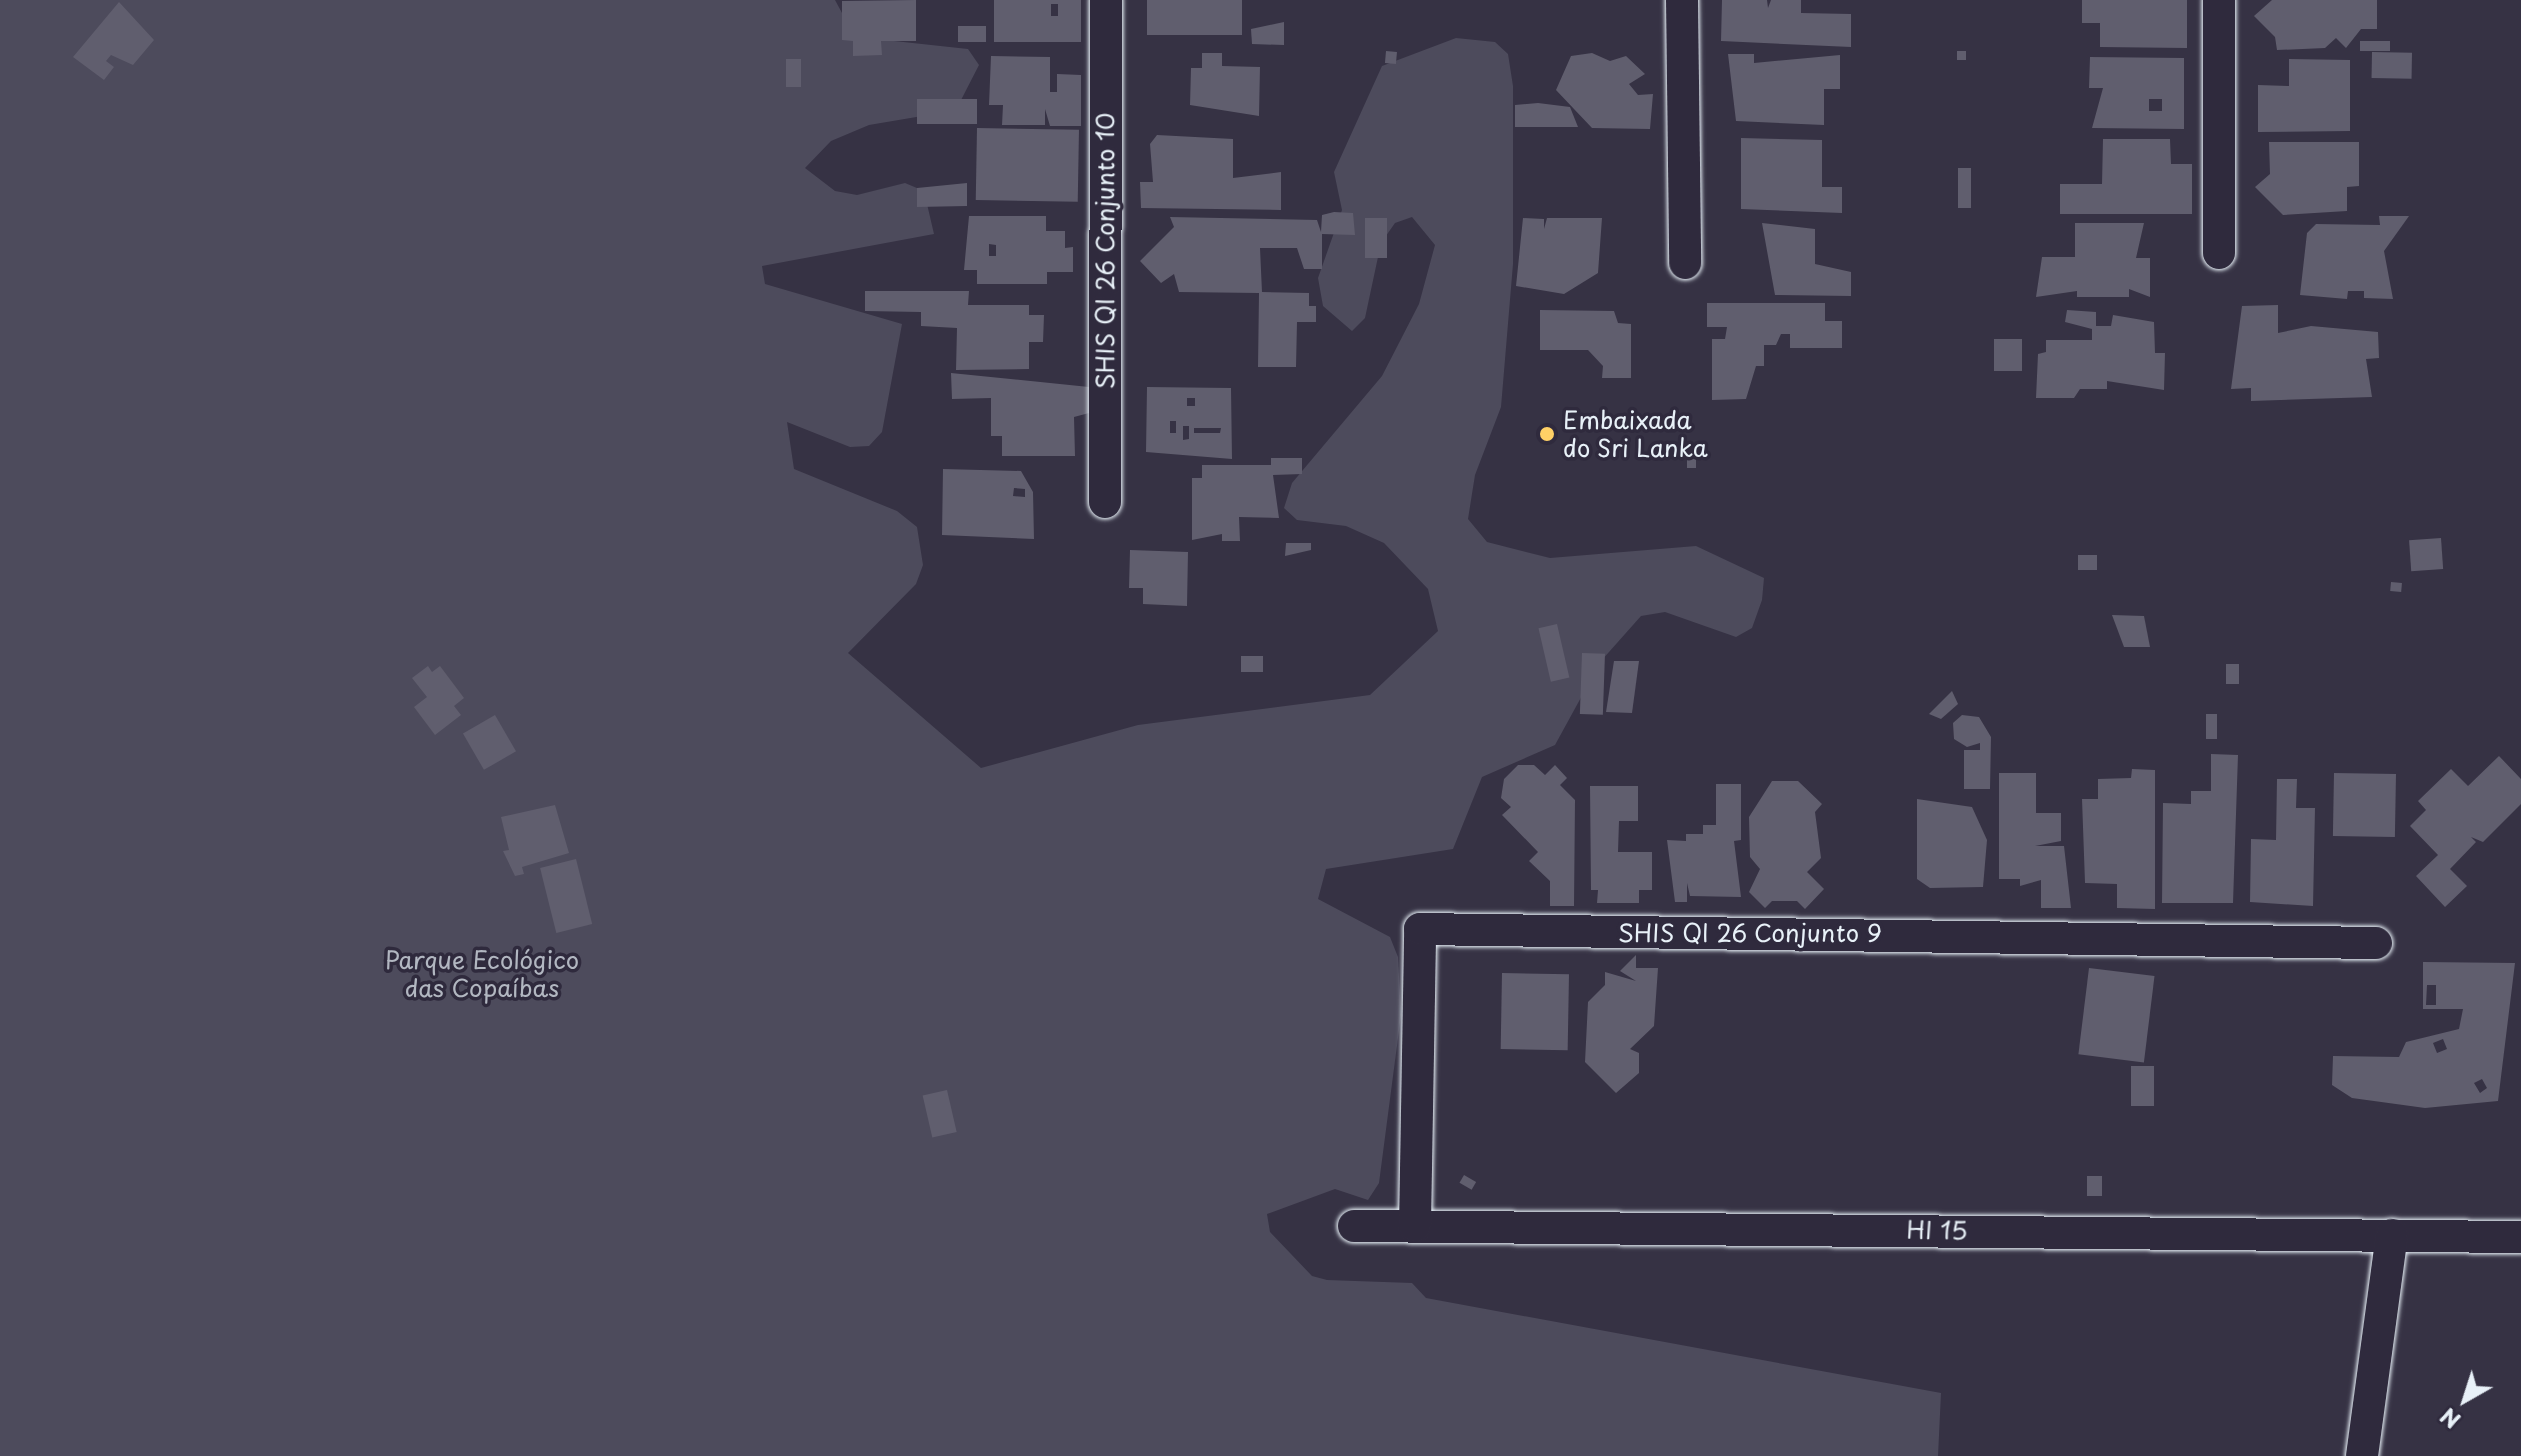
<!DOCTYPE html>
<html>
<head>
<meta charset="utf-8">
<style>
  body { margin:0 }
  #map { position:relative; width:2521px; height:1456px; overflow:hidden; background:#363244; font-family:"Playpen Sans",sans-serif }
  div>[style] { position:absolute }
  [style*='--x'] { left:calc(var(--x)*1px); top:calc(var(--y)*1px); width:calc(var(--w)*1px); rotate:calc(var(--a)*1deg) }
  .green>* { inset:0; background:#4d4b5c }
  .building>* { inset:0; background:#605e6e; transform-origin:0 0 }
  .roads { filter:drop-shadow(0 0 2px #e8f1f8) drop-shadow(0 0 2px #e8f1f8) }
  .street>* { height:32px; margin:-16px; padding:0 16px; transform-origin:16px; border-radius:16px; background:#2f2a3d }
  .dots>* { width:22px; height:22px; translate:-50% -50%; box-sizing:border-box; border:4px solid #2f2a3d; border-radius:50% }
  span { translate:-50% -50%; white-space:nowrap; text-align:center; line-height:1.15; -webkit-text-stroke:7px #2f2a3d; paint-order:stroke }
  .street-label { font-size:24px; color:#e8f1f8 }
  .poi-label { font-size:24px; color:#e8f1f8 }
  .left { translate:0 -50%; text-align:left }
  .park-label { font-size:24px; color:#b2b7c1 }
  .north { position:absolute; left:2425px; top:1360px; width:80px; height:80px; -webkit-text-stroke:6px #2f2a3d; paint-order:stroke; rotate:219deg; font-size:22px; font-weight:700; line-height:32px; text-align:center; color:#e8f1f8 }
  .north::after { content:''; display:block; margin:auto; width:28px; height:36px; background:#e8f1f8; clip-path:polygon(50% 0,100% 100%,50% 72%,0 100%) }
</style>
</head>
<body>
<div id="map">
  <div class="green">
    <div style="clip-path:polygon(0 0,835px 0,848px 24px,885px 40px,968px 49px,979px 65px,960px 102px,940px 113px,869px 125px,831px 141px,805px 168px,835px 191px,857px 195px,905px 183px,924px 191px,934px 234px,762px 266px,765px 284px,902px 324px,882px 432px,869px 446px,850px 447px,787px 422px,794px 469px,897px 511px,917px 527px,923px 565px,916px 584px,848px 653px,981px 768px,1138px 725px,1370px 695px,1438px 631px,1428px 589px,1384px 543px,1346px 526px,1297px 520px,1284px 508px,1292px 483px,1382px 376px,1419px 304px,1435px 245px,1412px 217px,1395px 223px,1381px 243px,1365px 318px,1352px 331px,1323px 306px,1318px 278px,1342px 210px,1334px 172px,1382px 66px,1456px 38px,1495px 42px,1508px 54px,1513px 86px,1513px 264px,1501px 407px,1475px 475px,1468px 519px,1487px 542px,1550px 558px,1696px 546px,1764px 578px,1762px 600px,1752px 628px,1736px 637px,1665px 612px,1641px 616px,1601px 661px,1555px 745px,1482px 777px,1453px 849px,1326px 869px,1318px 899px,1390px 937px,1398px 957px,1401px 1015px,1379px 1183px,1368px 1200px,1335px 1189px,1267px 1214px,1270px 1232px,1312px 1276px,1327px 1280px,1412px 1283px,1426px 1298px,1941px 1393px,1938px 1456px,0 1456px)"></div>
  </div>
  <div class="building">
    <div style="clip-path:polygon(916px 0,916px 41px,881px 41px,882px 55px,853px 56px,853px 41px,842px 40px,842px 1px)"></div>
    <div style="clip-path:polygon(evenodd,994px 0,1081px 0,1081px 42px,994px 42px,994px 0,1051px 4px,1058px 4px,1058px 16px,1051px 16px,1051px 4px)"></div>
    <div style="left:1147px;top:0;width:95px;height:35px"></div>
    <div style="clip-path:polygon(1722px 0,1767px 0,1768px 8px,1771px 0,1801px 0,1801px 13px,1851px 14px,1851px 47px,1721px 41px)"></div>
    <div style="clip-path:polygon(2082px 0,2187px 0,2187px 48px,2100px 47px,2100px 23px,2082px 23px)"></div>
    <div style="clip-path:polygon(2272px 0,2377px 0,2377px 29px,2361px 29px,2346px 48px,2336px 38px,2325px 48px,2277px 50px,2275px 37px,2254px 16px)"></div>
    <div style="clip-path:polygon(119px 2px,154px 40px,133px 65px,111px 55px,106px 61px,114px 67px,104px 80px,73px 57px)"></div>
    <div style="clip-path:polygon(1284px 22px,1284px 45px,1252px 44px,1251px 29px)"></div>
    <div style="left:958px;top:26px;width:28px;height:16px"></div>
    <div style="left:2360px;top:41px;width:30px;height:10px"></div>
    <div style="left:1386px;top:51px;width:11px;height:12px;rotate:5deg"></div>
    <div style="left:1957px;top:51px;width:9px;height:9px"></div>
    <div style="left:2372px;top:52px;width:40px;height:26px;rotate:1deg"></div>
    <div style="clip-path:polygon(1202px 53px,1222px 53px,1222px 66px,1260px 67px,1259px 116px,1190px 105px,1191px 68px,1202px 68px)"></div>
    <div style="clip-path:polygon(1592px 53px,1610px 61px,1626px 56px,1645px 74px,1629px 84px,1638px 95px,1653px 94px,1650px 129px,1592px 128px,1556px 90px,1571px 56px)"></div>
    <div style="clip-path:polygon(1728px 54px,1754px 54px,1754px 63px,1840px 55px,1840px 89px,1824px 89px,1824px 125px,1736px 121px)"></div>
    <div style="clip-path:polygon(991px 56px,1050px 57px,1050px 92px,1057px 92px,1057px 74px,1081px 75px,1081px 126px,1050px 126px,1045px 109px,1045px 125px,1002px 125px,1003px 105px,989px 105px)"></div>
    <div style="clip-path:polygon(evenodd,2090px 57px,2184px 58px,2184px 129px,2092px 128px,2103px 88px,2089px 88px,2090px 57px,2149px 99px,2162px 99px,2162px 111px,2149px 111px,2149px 99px)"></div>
    <div style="left:786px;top:59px;width:15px;height:28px"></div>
    <div style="clip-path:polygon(2289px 59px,2350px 60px,2350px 131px,2258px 132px,2258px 85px,2289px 86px)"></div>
    <div style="left:917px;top:99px;width:60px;height:25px"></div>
    <div style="clip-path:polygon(1538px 103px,1570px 107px,1578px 127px,1515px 127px,1515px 105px)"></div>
    <div style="left:977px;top:128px;width:102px;height:72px;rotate:1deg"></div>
    <div style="clip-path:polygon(1157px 135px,1233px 139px,1233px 178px,1281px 172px,1281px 210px,1141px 208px,1140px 182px,1153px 182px,1150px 144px)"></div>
    <div style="clip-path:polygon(1741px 138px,1822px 140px,1822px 187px,1842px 187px,1842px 213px,1741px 209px)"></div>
    <div style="clip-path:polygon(2103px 139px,2170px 139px,2171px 164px,2192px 164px,2192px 214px,2060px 214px,2060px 184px,2102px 184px)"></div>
    <div style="clip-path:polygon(2269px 142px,2359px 142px,2359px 186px,2347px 187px,2347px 211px,2283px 215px,2255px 187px,2270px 174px)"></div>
    <div style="left:1958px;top:168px;width:13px;height:40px"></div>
    <div style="clip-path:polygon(967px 183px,967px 206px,917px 207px,917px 188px)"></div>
    <div style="clip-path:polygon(1334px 212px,1353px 213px,1355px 235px,1322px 234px,1322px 269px,1304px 269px,1297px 248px,1260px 248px,1262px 292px,1309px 293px,1309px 306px,1316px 306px,1316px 322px,1297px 322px,1296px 367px,1258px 367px,1259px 293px,1179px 292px,1174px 274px,1161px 283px,1140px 261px,1174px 227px,1170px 217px,1317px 220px,1321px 232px,1322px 215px)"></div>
    <div style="clip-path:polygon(evenodd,969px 216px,1046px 216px,1046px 231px,1065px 231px,1065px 248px,1073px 247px,1073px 272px,1047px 272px,1047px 284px,977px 284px,977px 270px,964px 270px,969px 216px,989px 244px,996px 245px,996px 256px,989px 256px,989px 244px)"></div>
    <div style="clip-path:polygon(2379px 216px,2409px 216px,2384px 251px,2393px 299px,2364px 298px,2364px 291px,2348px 291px,2347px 299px,2300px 295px,2307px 233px,2316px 224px,2380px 225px)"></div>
    <div style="left:1365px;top:218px;width:22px;height:40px"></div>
    <div style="clip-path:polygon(1523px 218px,1544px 219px,1544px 229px,1547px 218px,1602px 218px,1598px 273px,1564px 294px,1516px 286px)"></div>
    <div style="clip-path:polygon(1762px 223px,1815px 229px,1815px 264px,1851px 272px,1851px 296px,1775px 295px)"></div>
    <div style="clip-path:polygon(2075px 223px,2144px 223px,2136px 258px,2150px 258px,2150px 297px,2129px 289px,2129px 297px,2077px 297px,2077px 291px,2036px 297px,2042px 257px,2075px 257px)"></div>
    <div style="clip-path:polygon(865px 291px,969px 291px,968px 305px,1029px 305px,1029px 315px,1044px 315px,1043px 342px,1029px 342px,1029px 369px,956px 370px,957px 328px,921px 326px,921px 312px,865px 311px)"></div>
    <div style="clip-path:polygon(1707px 303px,1825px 303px,1825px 321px,1842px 321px,1842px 348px,1790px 348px,1790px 334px,1781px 334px,1776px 345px,1764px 345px,1764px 366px,1756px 366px,1746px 399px,1712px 400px,1712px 339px,1725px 339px,1727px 327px,1707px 327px)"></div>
    <div style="clip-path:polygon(2278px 305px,2278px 333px,2311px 326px,2378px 332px,2379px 358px,2366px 359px,2372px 397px,2251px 401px,2251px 388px,2231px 389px,2242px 306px)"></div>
    <div style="clip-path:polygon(1540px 310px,1614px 311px,1618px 323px,1631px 324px,1631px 378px,1602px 378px,1603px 366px,1588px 350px,1540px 350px)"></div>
    <div style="clip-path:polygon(2067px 310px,2096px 312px,2096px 326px,2111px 326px,2113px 315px,2154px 322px,2155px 353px,2165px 353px,2164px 390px,2107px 381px,2107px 389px,2080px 389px,2074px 398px,2036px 398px,2038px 354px,2046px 352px,2046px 340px,2092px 340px,2092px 329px,2065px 322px)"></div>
    <div style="left:2022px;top:339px;width:32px;height:28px;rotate:90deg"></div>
    <div style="clip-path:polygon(951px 373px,1089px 387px,1089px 413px,1074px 417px,1075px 456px,1002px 456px,1002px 436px,991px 436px,991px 398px,952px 399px)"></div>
    <div style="clip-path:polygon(evenodd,1147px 387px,1231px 388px,1232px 459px,1146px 452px,1147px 387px,1187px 398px,1195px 398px,1195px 406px,1187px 406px,1187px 398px,1147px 387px,1170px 421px,1176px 421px,1176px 433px,1170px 433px,1170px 421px,1147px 387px,1183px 426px,1189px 426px,1189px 439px,1183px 440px,1183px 426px,1147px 387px,1194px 428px,1221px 428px,1220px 433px,1194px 433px,1194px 428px)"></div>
    <div style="left:1687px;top:449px;width:9px;height:19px"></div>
    <div style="clip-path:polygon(1271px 458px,1302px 458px,1302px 474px,1273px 475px,1279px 518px,1239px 517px,1240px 541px,1222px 541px,1222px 534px,1192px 540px,1192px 478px,1202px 478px,1202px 465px,1271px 465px)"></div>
    <div style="clip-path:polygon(evenodd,943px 469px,1021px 471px,1033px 492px,1034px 539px,942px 535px,943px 469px,1014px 488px,1025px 489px,1025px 497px,1013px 496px,1014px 488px)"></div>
    <div style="left:2441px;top:538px;width:31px;height:32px;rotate:86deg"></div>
    <div style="clip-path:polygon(1286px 543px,1311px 543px,1311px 550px,1285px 556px)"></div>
    <div style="clip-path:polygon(1130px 550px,1188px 552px,1187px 606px,1143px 604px,1143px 588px,1129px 588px)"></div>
    <div style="left:2078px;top:555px;width:19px;height:15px"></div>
    <div style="left:2391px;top:582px;width:11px;height:9px;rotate:5deg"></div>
    <div style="clip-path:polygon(2112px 615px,2144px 616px,2150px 647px,2124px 647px)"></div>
    <div style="left:1557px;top:624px;width:55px;height:19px;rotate:77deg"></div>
    <div style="left:1582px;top:653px;width:23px;height:61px;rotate:2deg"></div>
    <div style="left:1241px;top:656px;width:22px;height:16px"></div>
    <div style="clip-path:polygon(1614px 661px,1639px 661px,1632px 713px,1606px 712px)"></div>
    <div style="left:2226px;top:664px;width:13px;height:20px"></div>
    <div style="clip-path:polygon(428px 666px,432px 672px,440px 666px,464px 698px,454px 706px,461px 715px,435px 735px,414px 707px,427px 697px,412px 678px)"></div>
    <div style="clip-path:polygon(1952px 691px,1958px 704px,1941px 719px,1929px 714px)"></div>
    <div style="left:2206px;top:714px;width:11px;height:25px"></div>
    <div style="left:495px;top:715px;width:42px;height:37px;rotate:60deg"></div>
    <div style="clip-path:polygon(1962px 715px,1979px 717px,1991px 737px,1990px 789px,1964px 789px,1964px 750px,1980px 750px,1980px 743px,1967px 747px,1954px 739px,1953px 723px)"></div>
    <div style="clip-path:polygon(2211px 754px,2238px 755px,2233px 903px,2162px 903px,2163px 803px,2191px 804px,2191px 791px,2211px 791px)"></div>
    <div style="clip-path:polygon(2499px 756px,2521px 779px,2521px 804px,2483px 842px,2471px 837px,2476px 842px,2450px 869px,2467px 886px,2445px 907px,2416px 876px,2438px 855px,2410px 826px,2426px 810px,2418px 801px,2451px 769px,2468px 786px)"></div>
    <div style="clip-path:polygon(1518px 765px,1534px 765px,1545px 775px,1555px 765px,1567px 778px,1560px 785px,1575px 800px,1574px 906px,1550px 906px,1550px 881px,1529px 861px,1538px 852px,1502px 815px,1511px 807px,1501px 798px,1504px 779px)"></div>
    <div style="clip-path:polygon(2132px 769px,2155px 770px,2155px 909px,2117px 908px,2117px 884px,2085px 883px,2082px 799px,2098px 799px,2098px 779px,2131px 778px)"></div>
    <div style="clip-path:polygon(1999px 773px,2036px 773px,2036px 813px,2061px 813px,2061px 841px,2035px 846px,2064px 846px,2071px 908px,2041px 908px,2041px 880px,2020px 886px,2020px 879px,1999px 879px)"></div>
    <div style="left:2334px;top:773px;width:62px;height:63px;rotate:1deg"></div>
    <div style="clip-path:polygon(2277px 779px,2297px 779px,2296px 808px,2315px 808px,2313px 906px,2250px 902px,2251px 839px,2276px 840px)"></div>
    <div style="clip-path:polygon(1772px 781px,1798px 781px,1822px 804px,1815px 812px,1821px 858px,1807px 872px,1824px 889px,1805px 909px,1797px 901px,1772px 901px,1765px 908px,1749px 892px,1760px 869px,1750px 857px,1749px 817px)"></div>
    <div style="clip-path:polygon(1716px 784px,1741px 784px,1741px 840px,1734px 841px,1741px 897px,1690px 896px,1687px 883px,1687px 902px,1675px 902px,1667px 840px,1686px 841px,1686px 834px,1703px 834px,1703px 825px,1716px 825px)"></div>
    <div style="clip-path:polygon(1590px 786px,1638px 786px,1638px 821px,1619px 821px,1618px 852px,1652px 852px,1652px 890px,1639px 890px,1639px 903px,1597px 903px,1598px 890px,1591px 890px)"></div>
    <div style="clip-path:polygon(1917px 799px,1972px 807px,1987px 840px,1983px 887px,1930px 888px,1917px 879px)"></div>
    <div style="clip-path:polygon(555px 805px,569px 853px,522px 867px,524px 874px,515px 876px,503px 851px,509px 850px,501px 817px)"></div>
    <div style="left:576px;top:859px;width:67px;height:37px;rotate:76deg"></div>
    <div style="clip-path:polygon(1636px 955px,1636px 968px,1658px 968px,1654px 1026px,1630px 1049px,1639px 1053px,1639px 1073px,1616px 1093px,1585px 1062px,1588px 1002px,1605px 985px,1605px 972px,1636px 981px,1620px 971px)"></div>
    <div style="clip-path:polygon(evenodd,2423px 962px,2515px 963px,2498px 1101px,2425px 1108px,2352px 1098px,2332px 1085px,2333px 1056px,2399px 1057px,2406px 1042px,2459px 1029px,2463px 1009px,2423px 1009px,2423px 962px,2427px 985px,2436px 985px,2436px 1005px,2426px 1005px,2427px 985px,2423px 962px,2443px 1039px,2447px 1049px,2437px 1053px,2433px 1043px,2443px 1039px,2423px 962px,2482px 1079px,2487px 1088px,2480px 1093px,2474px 1083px,2482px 1079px)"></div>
    <div style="left:2089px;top:968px;width:66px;height:87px;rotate:7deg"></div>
    <div style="left:1502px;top:973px;width:67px;height:76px;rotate:1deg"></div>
    <div style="left:2131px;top:1066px;width:23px;height:40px"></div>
    <div style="left:947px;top:1090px;width:43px;height:25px;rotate:77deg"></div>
    <div style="left:1464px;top:1175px;width:14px;height:9px;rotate:30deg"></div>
    <div style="left:2087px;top:1176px;width:15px;height:20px"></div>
  </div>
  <div class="roads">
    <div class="street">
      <div style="--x:1682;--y:0;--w:263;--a:89.3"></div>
      <div style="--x:2219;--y:0;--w:253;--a:90"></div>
      <div style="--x:1105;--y:502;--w:502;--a:-89.89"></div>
      <div style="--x:1354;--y:1226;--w:1167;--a:0.54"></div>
      <div style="--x:1415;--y:1226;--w:297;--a:-89"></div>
      <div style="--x:1420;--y:929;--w:956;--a:0.84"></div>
      <div style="--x:2362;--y:1456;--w:223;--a:-82.3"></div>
    </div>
  </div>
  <div class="dots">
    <div style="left:1547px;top:434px;background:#ffd166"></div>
  </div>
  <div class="street-label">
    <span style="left:1105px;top:251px;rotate:-90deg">SHIS QI 26 Conjunto 10</span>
    <span style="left:1750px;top:933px">SHIS QI 26 Conjunto 9</span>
    <span style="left:1937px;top:1230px;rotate:1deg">HI 15</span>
  </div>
  <div class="poi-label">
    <span class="left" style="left:1563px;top:434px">Embaixada<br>do Sri Lanka</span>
  </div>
  <div class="park-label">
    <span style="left:482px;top:974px">Parque Ecológico<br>das Copaíbas</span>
  </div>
  <div class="north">N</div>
</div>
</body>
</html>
